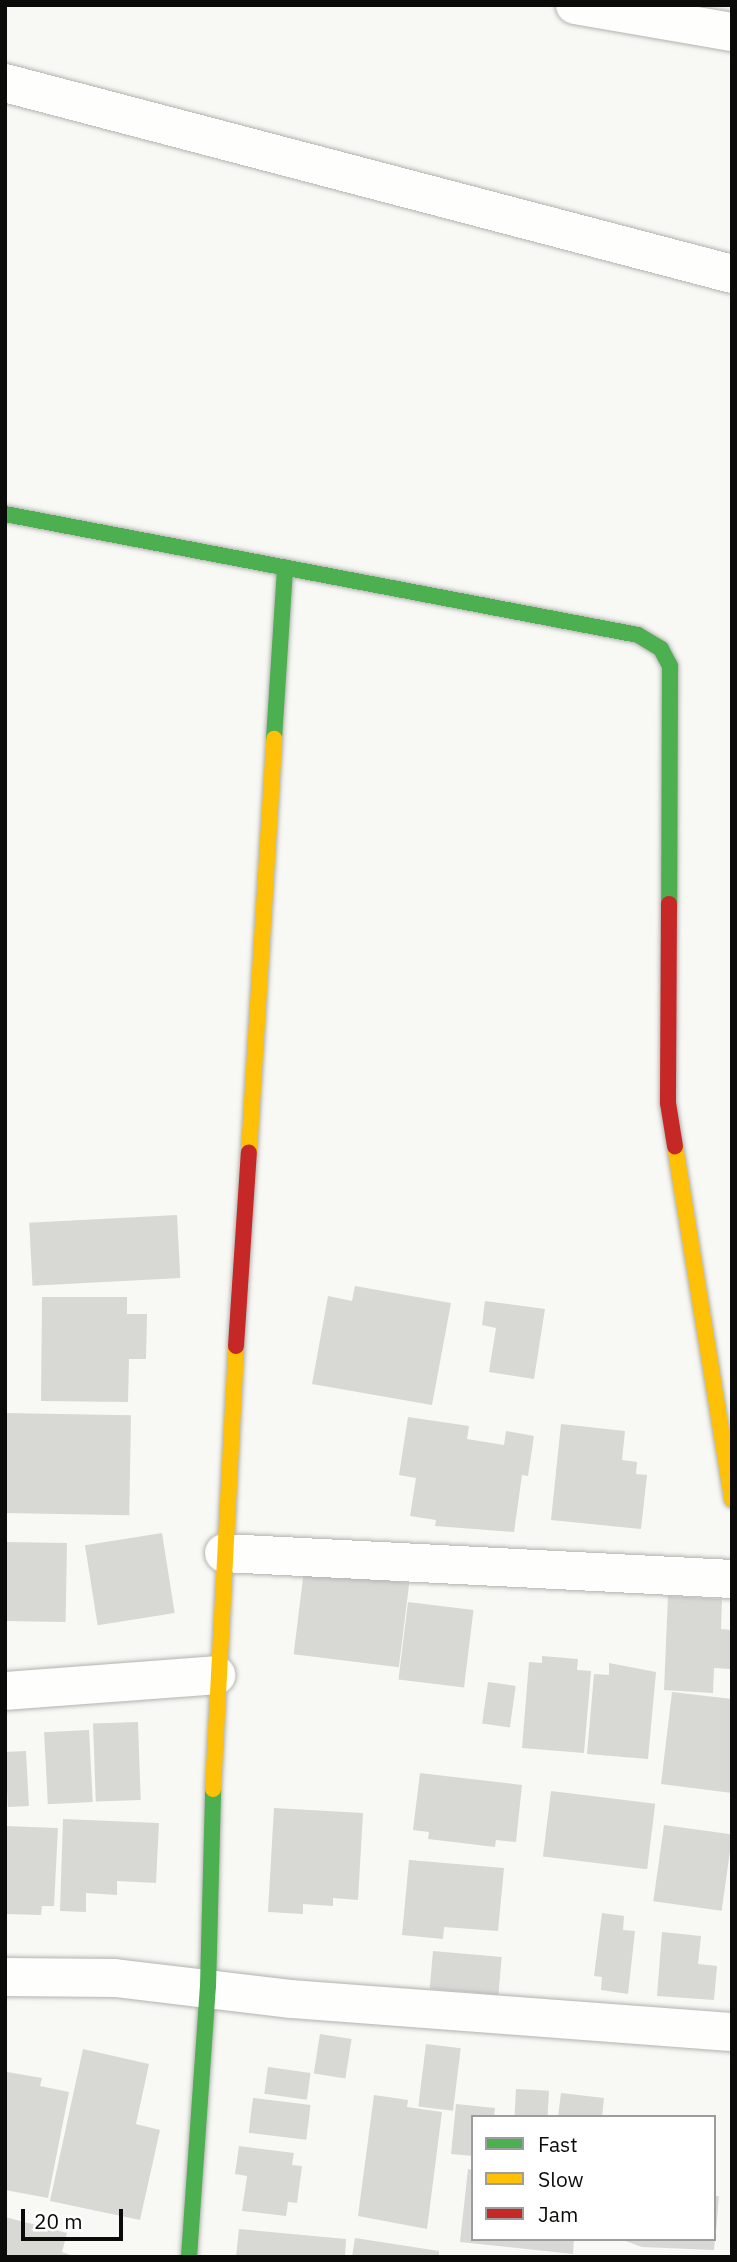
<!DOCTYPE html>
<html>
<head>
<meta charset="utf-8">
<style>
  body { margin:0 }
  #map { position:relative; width:737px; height:2262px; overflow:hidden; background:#f8f8f4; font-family:"IBM Plex Sans",sans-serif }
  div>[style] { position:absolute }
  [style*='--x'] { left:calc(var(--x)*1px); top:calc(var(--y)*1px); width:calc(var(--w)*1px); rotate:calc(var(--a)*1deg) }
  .building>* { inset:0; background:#d8d8d5; transform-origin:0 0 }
  .roads { filter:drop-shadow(0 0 2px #b2b2b0) drop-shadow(0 0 2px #b2b2b0) }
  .street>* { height:38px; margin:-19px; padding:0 19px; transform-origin:19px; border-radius:19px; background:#fefefd }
  .fast>* { height:16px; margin:-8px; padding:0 8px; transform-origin:8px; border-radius:8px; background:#4caf50 }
  .slow>* { height:16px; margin:-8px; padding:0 8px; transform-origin:8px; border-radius:8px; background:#ffc107 }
  .jam>* { height:16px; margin:-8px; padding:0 8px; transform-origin:8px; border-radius:8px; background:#c62828 }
  span { translate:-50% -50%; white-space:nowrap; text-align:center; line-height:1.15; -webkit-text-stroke:7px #fff; paint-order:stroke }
  .frame { position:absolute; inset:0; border:7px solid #0b0b09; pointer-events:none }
  .legend { position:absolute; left:471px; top:2115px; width:245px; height:126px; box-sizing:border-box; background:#fff; border:2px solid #9d9d9d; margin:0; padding:9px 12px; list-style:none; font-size:21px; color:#0b0b09 }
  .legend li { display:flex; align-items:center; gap:14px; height:35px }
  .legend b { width:35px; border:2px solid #9d9d9d }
  .scale { position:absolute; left:21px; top:2209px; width:102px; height:32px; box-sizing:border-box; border:4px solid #0b0b09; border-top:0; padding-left:9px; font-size:21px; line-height:24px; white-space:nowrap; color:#0b0b09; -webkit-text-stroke:5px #fff; paint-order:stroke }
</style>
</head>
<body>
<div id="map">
  <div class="building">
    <div style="left:177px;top:1215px;width:63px;height:148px;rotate:87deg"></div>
    <div style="clip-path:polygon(355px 1286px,451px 1303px,432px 1405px,312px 1384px,328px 1296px,352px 1301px)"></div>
    <div style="clip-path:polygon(42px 1297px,127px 1297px,127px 1314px,147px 1314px,146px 1359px,129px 1359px,128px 1402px,41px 1401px)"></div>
    <div style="clip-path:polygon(485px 1301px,545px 1309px,534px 1379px,489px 1372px,496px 1328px,482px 1325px)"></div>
    <div style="left:5px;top:1413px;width:126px;height:100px;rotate:1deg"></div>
    <div style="clip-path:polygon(408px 1417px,469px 1426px,467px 1439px,504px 1445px,506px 1431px,534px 1436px,528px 1476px,522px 1475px,514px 1532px,435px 1526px,436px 1520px,410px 1516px,416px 1478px,399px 1475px)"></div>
    <div style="clip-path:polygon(561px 1424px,625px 1431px,622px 1460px,637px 1462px,636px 1474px,647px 1475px,641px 1529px,551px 1520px)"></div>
    <div style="left:162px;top:1533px;width:81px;height:78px;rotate:81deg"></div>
    <div style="left:5px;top:1542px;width:62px;height:79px;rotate:1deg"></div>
    <div style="left:304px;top:1570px;width:106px;height:85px;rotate:7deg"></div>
    <div style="clip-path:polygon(668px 1596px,722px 1599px,721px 1629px,731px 1630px,730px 1669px,714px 1668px,713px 1693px,664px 1690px)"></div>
    <div style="left:408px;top:1602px;width:66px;height:78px;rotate:7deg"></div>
    <div style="clip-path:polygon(542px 1656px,578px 1659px,577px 1670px,591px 1671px,584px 1753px,522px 1748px,529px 1662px,542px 1663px)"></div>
    <div style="clip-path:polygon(609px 1663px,656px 1672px,648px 1759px,587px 1754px,594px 1674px,609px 1675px)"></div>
    <div style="left:488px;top:1682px;width:28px;height:42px;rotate:8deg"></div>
    <div style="clip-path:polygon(672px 1692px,732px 1699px,732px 1793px,661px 1784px)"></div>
    <div style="left:138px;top:1722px;width:78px;height:45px;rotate:88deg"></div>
    <div style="left:89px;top:1730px;width:72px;height:45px;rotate:87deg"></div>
    <div style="left:26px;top:1751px;width:55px;height:21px;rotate:87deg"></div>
    <div style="clip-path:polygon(420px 1773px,522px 1785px,516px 1842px,496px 1840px,495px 1847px,428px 1839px,429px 1832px,413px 1830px)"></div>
    <div style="left:551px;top:1791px;width:105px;height:66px;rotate:7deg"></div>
    <div style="clip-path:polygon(274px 1808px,363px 1813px,358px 1900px,333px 1898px,333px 1906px,303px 1904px,303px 1914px,268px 1912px)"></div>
    <div style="clip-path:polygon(63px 1819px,159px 1823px,156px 1883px,117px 1881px,117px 1895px,86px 1893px,86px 1912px,60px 1911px)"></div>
    <div style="left:664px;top:1825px;width:69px;height:77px;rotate:8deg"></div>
    <div style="clip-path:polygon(5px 1826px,58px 1828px,54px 1906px,42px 1906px,41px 1915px,5px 1914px)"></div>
    <div style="clip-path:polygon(409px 1860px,504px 1868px,498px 1931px,444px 1927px,443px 1939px,402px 1935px)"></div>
    <div style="clip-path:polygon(602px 1913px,624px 1916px,623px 1930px,635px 1931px,628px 1994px,601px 1990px,602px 1977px,594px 1976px)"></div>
    <div style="clip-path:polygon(662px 1932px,701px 1936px,698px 1964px,717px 1966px,714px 2000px,657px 1996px)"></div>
    <div style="left:433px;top:1951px;width:69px;height:38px;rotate:5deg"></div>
    <div style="left:320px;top:2034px;width:32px;height:40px;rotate:9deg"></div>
    <div style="left:426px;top:2044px;width:35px;height:63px;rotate:7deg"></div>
    <div style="clip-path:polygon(83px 2049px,149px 2064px,136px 2124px,160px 2130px,140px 2220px,50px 2201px)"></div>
    <div style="left:268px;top:2067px;width:43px;height:27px;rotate:8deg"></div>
    <div style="clip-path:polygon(7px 2072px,42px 2078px,40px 2086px,69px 2092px,48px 2198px,5px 2190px)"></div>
    <div style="left:516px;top:2089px;width:33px;height:28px;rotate:3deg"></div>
    <div style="clip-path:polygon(561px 2093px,604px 2098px,602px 2117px,558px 2117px)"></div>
    <div style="clip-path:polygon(374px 2095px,408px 2100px,407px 2107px,442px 2112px,427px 2229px,358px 2216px)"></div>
    <div style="left:253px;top:2098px;width:58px;height:35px;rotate:7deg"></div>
    <div style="clip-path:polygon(456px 2104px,495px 2108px,494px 2117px,473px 2117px,473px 2156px,451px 2154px)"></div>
    <div style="clip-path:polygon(239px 2146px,294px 2153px,292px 2165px,302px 2166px,297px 2203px,288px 2202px,286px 2216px,242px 2211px,247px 2176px,235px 2174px)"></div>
    <div style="clip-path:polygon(468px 2169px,473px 2170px,473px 2239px,574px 2239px,573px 2254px,460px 2242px)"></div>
    <div style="clip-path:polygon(714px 2196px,719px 2196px,716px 2231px,714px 2231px)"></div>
    <div style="clip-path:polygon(5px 2217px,67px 2233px,62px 2252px,76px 2257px,5px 2257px)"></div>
    <div style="clip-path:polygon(239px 2229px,346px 2239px,345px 2257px,236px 2257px)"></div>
    <div style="clip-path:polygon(355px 2238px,439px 2251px,439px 2257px,352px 2257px)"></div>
    <div style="clip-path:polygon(620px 2239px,715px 2239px,714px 2250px,642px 2247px)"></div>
  </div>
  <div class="roads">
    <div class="street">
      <div style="--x:575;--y:5;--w:159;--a:9.8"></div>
      <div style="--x:5;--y:83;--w:752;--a:14.72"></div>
      <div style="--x:224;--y:1553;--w:509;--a:2.93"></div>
      <div style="--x:5;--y:1691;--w:212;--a:-4.3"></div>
      <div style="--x:5;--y:1977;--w:110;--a:0.5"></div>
      <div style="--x:115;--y:1978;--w:178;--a:6.8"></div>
      <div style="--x:292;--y:1999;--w:441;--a:4.3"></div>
    </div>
    <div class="fast">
      <div style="--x:5;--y:514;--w:644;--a:10.82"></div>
      <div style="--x:638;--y:635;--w:27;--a:31"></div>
      <div style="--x:661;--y:649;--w:19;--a:62"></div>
      <div style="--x:670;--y:666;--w:238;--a:90.2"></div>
      <div style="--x:274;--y:739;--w:172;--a:-86.3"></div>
      <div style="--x:189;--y:2257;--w:272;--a:-86"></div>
      <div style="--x:208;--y:1986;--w:197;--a:-88.5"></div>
    </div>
    <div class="slow">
      <div style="--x:675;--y:1146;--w:358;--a:80.8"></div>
      <div style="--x:249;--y:1152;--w:414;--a:-86.5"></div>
      <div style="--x:213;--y:1789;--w:444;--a:-87"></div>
    </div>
    <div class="jam">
      <div style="--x:669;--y:904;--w:199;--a:90.3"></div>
      <div style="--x:668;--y:1103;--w:44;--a:80.8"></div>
      <div style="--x:236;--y:1346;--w:194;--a:-86.2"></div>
    </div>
  </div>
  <div class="frame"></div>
  <ul class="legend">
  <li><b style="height:9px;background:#4caf50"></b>Fast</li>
  <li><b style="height:9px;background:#ffc107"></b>Slow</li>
  <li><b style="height:9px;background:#c62828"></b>Jam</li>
  </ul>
  <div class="scale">20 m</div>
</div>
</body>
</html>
